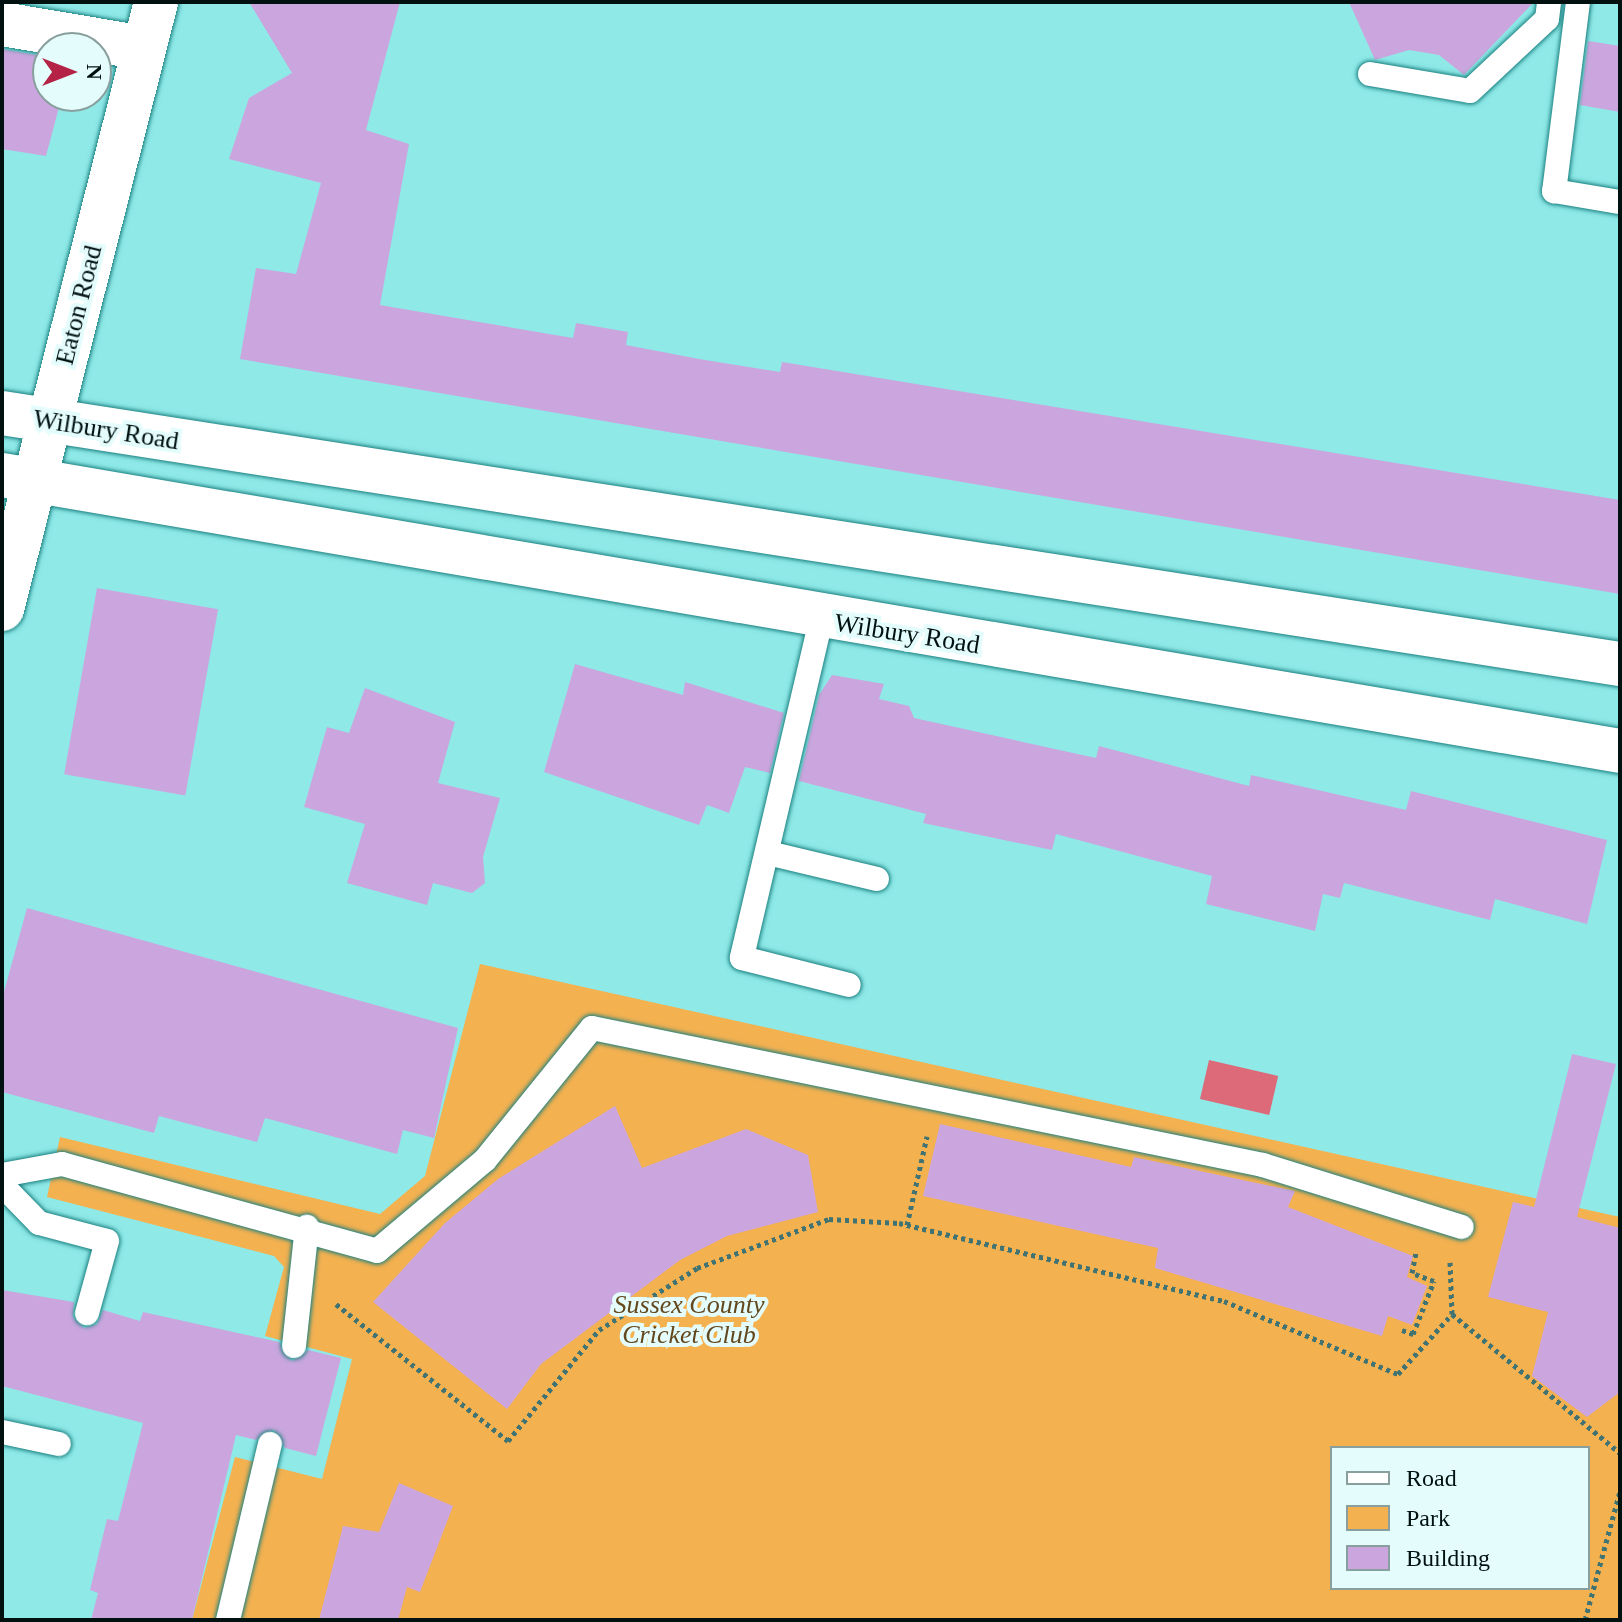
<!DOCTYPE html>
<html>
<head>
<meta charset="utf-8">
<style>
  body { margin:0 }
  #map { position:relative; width:1622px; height:1622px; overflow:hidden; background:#8ee9e7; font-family:"Times New Roman",serif }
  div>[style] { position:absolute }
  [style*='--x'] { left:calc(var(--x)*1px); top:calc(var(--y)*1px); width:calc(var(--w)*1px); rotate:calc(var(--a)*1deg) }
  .green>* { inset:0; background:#f4b150 }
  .water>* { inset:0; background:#dd6a79; transform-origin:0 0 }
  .building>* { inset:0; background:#cba6de; transform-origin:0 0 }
  .path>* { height:5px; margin-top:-2.5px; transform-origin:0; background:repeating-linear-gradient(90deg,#407371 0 4px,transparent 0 8px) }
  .roads { filter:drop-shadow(0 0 2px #1b8180) drop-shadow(0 0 2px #1b8180) }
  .service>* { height:24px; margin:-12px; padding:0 12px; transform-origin:12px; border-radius:12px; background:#fff }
  .minor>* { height:44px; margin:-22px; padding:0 22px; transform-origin:22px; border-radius:22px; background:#fff }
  span { translate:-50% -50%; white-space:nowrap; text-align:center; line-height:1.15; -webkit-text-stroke:8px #e4fdfc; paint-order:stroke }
  .street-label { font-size:26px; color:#001110 }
  .park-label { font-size:26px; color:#63471d; font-style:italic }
  .frame { position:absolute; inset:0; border:4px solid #001110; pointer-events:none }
  .legend { position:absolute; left:1330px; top:1446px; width:260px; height:144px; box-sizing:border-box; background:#e4fdfc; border:2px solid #899f9e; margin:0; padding:10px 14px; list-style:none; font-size:24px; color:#001110 }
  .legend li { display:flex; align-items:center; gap:16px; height:40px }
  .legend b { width:40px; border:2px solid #899f9e }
  .north { position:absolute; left:32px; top:32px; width:80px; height:80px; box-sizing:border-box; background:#e4fdfc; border:2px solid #899f9e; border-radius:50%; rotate:90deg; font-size:22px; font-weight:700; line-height:32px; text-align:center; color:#001110 }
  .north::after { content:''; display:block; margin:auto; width:28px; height:36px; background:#b42345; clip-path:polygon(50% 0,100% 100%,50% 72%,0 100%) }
</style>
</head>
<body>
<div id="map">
  <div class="green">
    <div style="clip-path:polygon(evenodd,480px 964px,1620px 1217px,1620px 1620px,192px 1620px,235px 1457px,322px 1479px,352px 1359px,265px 1336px,284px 1267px,274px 1256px,47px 1197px,60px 1137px,380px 1214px,425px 1176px,480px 964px,1332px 1448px,1588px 1448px,1588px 1588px,1332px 1588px,1332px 1448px)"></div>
  </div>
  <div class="water">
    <div style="left:1209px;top:1060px;width:71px;height:40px;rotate:13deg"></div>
  </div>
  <div class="building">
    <div style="clip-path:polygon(249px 2px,400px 2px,366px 130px,409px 144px,380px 305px,573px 338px,576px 323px,628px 332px,626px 345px,699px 359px,780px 372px,782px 362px,1620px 500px,1620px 594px,240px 359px,256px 268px,296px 274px,321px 183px,229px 159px,249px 98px,292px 73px)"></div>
    <div style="clip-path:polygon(1349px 2px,1534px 2px,1464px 75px,1439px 55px,1409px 50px,1375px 60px)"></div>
    <div style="clip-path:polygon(1588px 41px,1620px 46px,1620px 112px,1580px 105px)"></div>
    <div style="clip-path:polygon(2px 49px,48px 57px,48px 96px,62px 96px,46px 156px,2px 149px)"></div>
    <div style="left:97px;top:588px;width:123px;height:189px;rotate:10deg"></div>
    <div style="clip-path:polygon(575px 664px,683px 695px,685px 682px,784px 713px,770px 773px,745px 767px,729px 813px,707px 805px,699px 825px,544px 772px)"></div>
    <div style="clip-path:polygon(832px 675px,884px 684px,879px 699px,909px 706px,914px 718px,1096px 758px,1099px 746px,1249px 786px,1251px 775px,1406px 810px,1411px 791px,1607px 840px,1587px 924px,1495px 899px,1490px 920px,1344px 883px,1340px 898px,1323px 894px,1315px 931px,1206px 904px,1212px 876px,1056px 834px,1052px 850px,923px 823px,926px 814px,799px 781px,819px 695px)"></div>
    <div style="clip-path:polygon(365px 688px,455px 722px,438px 783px,500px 798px,483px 857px,485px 883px,472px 893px,433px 883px,427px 905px,347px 883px,365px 824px,304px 807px,327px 727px,349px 733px)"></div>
    <div style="clip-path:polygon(27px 908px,458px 1028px,434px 1138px,403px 1130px,397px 1154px,265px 1118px,257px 1142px,159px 1116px,154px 1133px,2px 1092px,2px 999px)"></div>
    <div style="clip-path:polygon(1572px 1054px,1616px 1064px,1577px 1217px,1620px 1228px,1620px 1392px,1587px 1417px,1532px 1376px,1548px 1312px,1488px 1297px,1513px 1202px,1534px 1207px)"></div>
    <div style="clip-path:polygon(615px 1106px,642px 1168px,746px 1129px,808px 1155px,818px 1212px,727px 1236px,680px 1260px,541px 1364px,507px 1409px,373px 1302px,445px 1223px,498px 1179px)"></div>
    <div style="clip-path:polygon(940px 1124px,1131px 1167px,1134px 1157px,1295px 1191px,1288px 1207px,1413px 1256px,1407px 1277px,1427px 1286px,1412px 1325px,1388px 1316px,1382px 1336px,1155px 1268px,1158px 1248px,923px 1196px)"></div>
    <div style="clip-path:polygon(2px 1290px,74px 1302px,73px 1317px,84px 1328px,97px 1324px,103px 1310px,140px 1321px,143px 1312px,279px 1342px,292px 1361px,308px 1350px,341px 1358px,316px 1456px,285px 1448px,274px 1430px,256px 1440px,236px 1435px,192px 1620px,91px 1620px,98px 1593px,90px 1590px,107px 1519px,118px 1521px,143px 1423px,2px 1386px)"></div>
    <div style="clip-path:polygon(399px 1483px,453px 1506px,420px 1592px,407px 1587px,398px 1620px,319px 1620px,343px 1526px,379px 1532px)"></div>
  </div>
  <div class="path">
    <div style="--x:907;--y:1225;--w:91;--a:-77.3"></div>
    <div style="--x:336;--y:1304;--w:220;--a:38.5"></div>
    <div style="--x:508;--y:1441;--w:144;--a:-50.7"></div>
    <div style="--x:599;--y:1330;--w:116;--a:-32.3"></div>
    <div style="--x:697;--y:1268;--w:141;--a:-20.4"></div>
    <div style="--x:829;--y:1219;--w:70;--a:3.3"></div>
    <div style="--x:899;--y:1223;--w:334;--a:13.5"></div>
    <div style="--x:1224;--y:1301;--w:189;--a:22.8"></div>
    <div style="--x:1398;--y:1374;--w:81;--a:-48"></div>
    <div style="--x:1452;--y:1314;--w:52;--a:-92.2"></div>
    <div style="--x:1452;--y:1314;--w:218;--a:39.6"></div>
    <div style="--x:1402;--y:1330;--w:12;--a:20"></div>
    <div style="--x:1413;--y:1334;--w:57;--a:-68.4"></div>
    <div style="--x:1434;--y:1281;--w:23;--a:-160"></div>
    <div style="--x:1412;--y:1273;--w:20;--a:-79"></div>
    <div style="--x:1585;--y:1620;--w:134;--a:-74.8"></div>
  </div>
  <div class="roads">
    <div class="service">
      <div style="--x:1578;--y:2;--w:191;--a:97.2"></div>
      <div style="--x:1554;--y:191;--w:67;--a:9.5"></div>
      <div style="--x:1370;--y:74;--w:101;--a:9.6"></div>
      <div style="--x:1470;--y:91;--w:105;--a:-43.1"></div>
      <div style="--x:1547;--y:19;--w:17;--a:-83"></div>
      <div style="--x:821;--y:620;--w:347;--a:103.2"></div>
      <div style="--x:742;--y:958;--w:110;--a:14.2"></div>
      <div style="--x:768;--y:853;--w:112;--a:13.4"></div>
      <div style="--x:2;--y:1175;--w:61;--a:-10.4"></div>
      <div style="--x:62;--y:1164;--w:327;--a:15.4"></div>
      <div style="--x:377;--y:1251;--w:141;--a:-40.1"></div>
      <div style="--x:485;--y:1160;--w:170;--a:-51"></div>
      <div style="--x:592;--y:1028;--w:685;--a:11.54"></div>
      <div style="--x:1263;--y:1165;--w:208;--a:17.3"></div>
      <div style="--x:2;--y:1185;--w:53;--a:45.8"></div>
      <div style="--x:39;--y:1223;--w:70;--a:14.8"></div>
      <div style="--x:107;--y:1241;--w:75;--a:105.5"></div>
      <div style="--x:294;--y:1346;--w:120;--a:-83.8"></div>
      <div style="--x:2;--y:1432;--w:58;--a:11.9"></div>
      <div style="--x:228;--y:1620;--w:181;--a:-76.6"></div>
    </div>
    <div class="minor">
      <div style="--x:2;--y:24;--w:144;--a:9.6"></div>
      <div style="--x:2;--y:413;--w:1637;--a:8.82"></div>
      <div style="--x:2;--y:475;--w:1641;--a:9.68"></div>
      <div style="--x:2;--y:609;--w:626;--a:-75.76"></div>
    </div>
  </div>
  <div class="street-label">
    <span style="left:79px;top:305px;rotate:-76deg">Eaton Road</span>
    <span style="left:106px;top:430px;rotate:9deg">Wilbury Road</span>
    <span style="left:907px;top:634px;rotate:9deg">Wilbury Road</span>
  </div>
  <div class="park-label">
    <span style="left:689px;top:1320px">Sussex County<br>Cricket Club</span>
  </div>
  <div class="frame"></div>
  <ul class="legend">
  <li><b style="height:10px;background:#fff"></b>Road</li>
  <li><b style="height:22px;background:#f4b150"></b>Park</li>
  <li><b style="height:22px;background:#cba6de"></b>Building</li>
  </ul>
  <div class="north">N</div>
</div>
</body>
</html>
